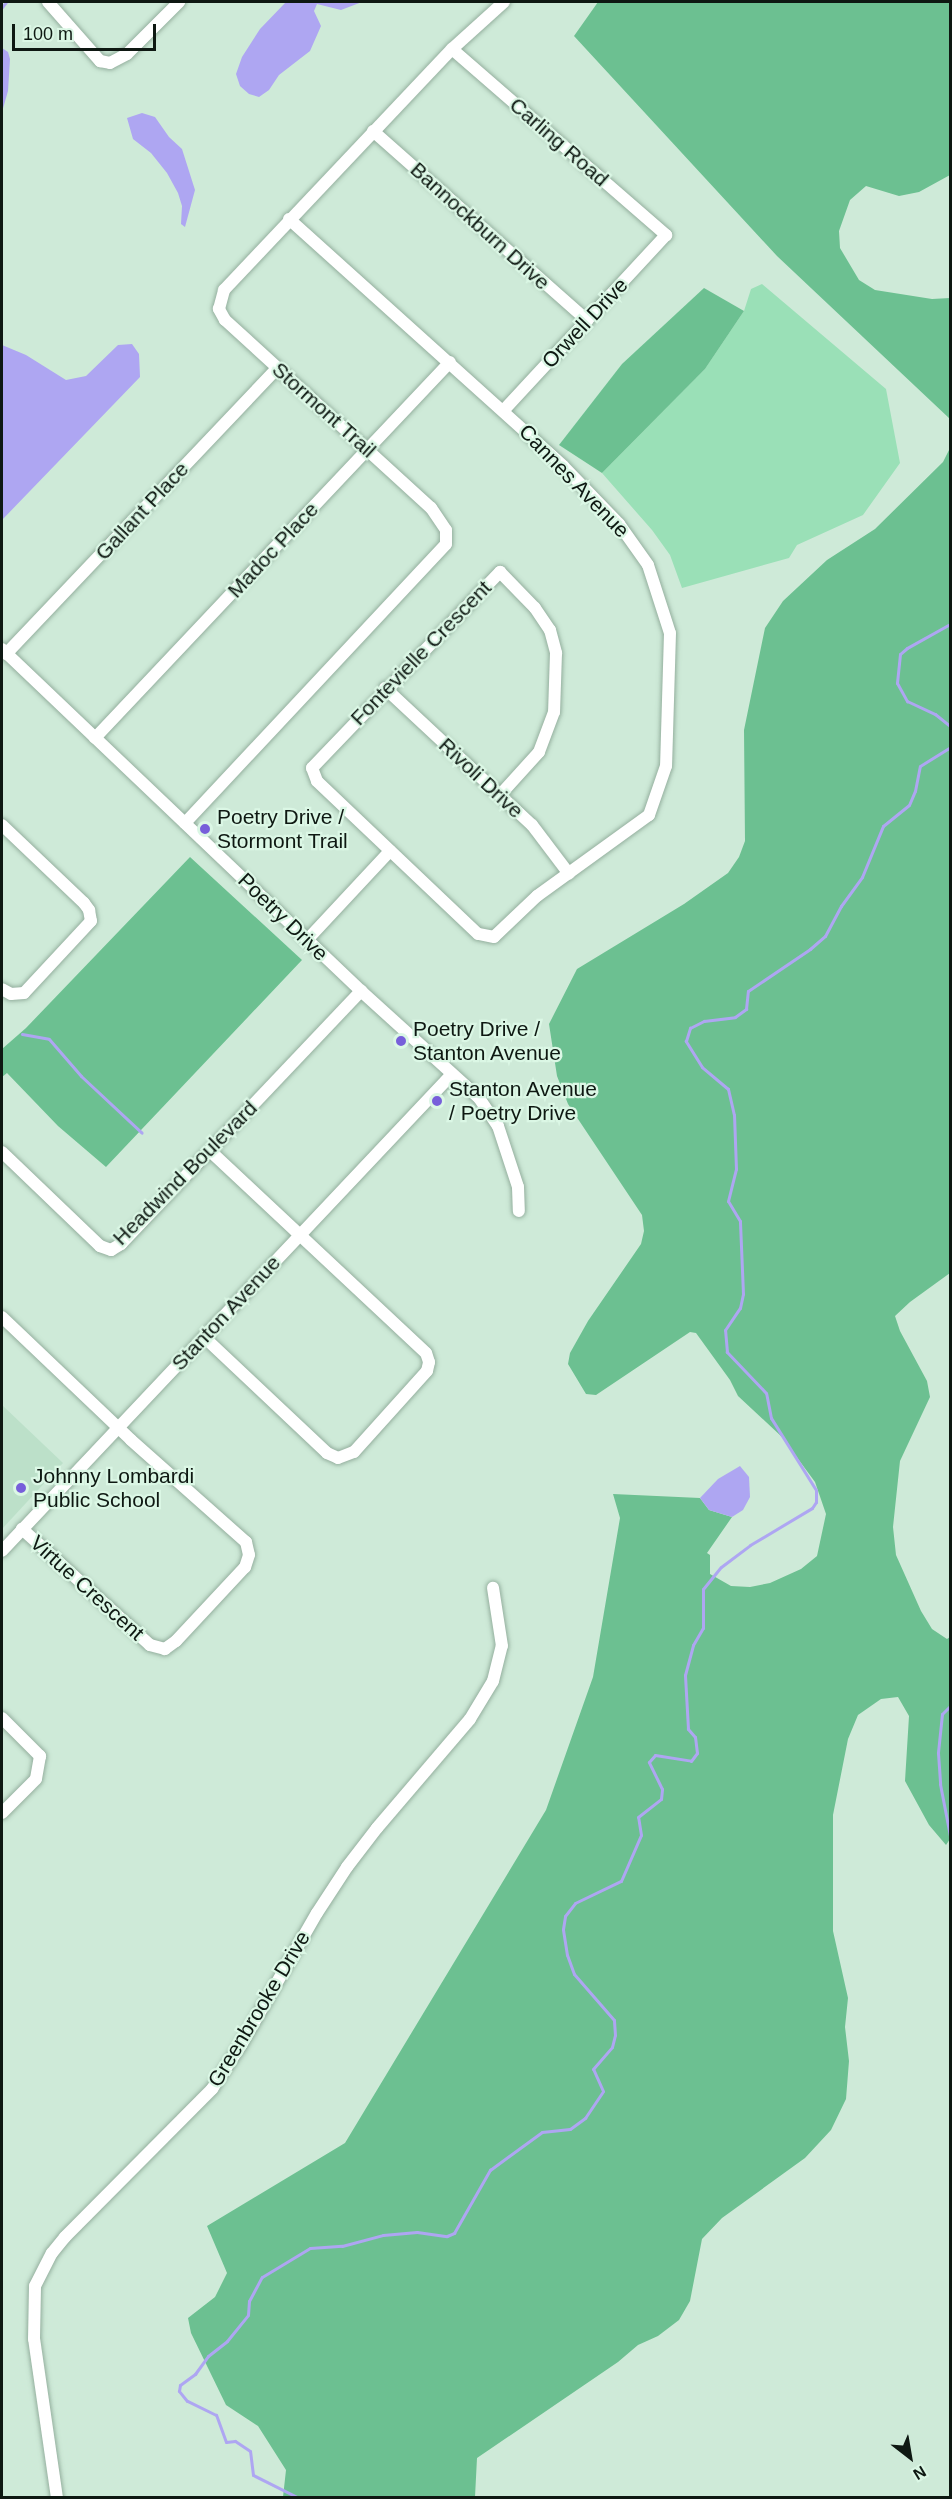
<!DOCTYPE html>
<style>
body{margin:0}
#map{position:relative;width:952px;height:2499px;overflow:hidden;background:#ceead8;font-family:Arial,sans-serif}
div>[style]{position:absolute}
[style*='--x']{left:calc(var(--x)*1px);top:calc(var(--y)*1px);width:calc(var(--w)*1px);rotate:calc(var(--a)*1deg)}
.built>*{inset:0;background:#bce0c9}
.green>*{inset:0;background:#9ae0b7}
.forest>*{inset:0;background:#6cc091}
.water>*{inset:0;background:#aea6f2}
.stream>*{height:3px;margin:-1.5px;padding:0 1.5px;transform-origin:1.5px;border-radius:1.5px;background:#aea6f2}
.roads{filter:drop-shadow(0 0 2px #94af9e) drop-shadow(0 0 2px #94af9e)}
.minor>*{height:12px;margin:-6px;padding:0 6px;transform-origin:6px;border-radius:6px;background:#fff}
.dots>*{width:16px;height:16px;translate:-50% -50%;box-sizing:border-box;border:3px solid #dbf7e5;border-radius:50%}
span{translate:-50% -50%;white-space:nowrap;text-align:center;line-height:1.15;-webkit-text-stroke:4.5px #dbf7e5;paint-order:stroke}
.street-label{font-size:21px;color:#0e1812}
.poi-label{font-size:21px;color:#0e1812}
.left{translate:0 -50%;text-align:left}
.frame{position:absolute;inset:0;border:3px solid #0e1812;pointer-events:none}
.north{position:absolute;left:880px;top:2427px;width:60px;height:60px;-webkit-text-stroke:4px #dbf7e5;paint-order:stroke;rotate:149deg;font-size:16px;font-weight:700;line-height:24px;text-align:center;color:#0e1812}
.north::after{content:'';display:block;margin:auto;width:21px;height:27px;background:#0e1812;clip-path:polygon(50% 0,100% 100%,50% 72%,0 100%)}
.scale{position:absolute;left:12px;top:24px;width:144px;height:27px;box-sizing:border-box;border:3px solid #0e1812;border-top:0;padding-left:8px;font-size:18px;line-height:21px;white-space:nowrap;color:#0e1812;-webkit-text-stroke:4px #dbf7e5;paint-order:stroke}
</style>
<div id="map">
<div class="built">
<div style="clip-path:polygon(2px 1405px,63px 1463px,2px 1529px)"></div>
</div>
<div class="green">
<div style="clip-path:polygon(762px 284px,886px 389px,900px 463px,863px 515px,797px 545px,789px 558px,682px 588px,670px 555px,652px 530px,602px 473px,705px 369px,744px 311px,751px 289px)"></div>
</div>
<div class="forest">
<div style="clip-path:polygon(598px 2px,950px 2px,950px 175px,919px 192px,899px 196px,866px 186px,850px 200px,839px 231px,840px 248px,859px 280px,875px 290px,932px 299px,950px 298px,950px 419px,777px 256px,574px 36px)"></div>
<div style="clip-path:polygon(704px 288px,744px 311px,705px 369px,602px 473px,559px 445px,622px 364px)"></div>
<div style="clip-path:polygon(950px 448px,950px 1273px,910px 1302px,895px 1316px,900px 1331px,927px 1381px,930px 1397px,900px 1461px,893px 1527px,896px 1555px,921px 1611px,932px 1629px,947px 1639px,950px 1637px,950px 1839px,946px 1845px,929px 1825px,905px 1781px,909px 1716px,898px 1697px,881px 1699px,858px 1715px,848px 1739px,833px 1815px,833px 1931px,848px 1998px,845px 2027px,849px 2061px,846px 2099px,831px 2130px,805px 2158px,722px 2218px,702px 2239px,690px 2301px,679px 2320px,658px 2336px,638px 2345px,618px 2362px,477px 2458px,475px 2497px,283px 2497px,286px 2470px,258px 2426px,226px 2405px,191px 2333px,188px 2318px,215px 2297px,227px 2273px,207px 2226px,345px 2143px,546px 1810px,593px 1677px,620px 1518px,613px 1494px,700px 1498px,709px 1510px,732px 1517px,707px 1553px,710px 1555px,710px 1574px,731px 1586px,750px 1587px,770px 1583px,801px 1569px,817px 1556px,826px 1514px,815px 1482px,782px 1437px,738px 1396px,730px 1380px,696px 1333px,690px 1332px,596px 1395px,586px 1394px,568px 1364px,570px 1353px,588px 1321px,641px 1244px,644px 1231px,642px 1215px,568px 1104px,557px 1076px,549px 1024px,577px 969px,684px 904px,728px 873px,739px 857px,745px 841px,744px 730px,765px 628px,783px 601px,827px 560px,875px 529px,943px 462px)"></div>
<div style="clip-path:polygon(190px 857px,302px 960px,106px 1167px,58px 1126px,7px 1073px,2px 1077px,2px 1049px,26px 1028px)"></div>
</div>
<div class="water">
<div style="clip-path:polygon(286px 2px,362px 2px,341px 10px,317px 4px,314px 11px,321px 26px,310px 51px,279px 75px,269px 90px,259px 97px,249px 94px,240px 86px,236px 74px,242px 57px,260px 29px)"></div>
<div style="clip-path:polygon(2px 48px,8px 52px,10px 59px,8px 91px,2px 112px)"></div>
<div style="clip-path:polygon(142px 113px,155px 117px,169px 137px,182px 149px,195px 190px,185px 227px,181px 224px,182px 206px,178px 193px,167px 173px,151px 153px,133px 139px,127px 118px)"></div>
<div style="clip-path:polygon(132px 344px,139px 354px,140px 377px,2px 520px,2px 345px,26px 355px,66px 380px,86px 376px,118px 345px)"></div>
<div style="clip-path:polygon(740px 1466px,749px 1477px,750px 1497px,743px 1510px,732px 1517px,709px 1510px,700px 1498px,718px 1479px)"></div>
</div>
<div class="stream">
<div style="--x:2;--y:7;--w:6;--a:-51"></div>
<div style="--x:950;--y:624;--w:49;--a:150.8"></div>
<div style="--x:907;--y:648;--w:9;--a:139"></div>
<div style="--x:900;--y:654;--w:29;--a:96"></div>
<div style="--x:897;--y:683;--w:21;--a:61"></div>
<div style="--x:907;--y:701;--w:31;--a:25"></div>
<div style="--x:935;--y:714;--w:19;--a:39"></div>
<div style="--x:22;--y:1034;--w:27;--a:10"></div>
<div style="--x:49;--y:1039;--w:49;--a:49.1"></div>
<div style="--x:81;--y:1076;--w:83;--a:43.1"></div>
<div style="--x:950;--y:1706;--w:11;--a:135"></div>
<div style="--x:942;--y:1714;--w:39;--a:96"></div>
<div style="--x:938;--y:1753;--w:31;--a:86"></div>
<div style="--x:940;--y:1784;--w:53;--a:79.1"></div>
<div style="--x:299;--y:2498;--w:51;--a:-153.4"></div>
<div style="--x:253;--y:2475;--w:24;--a:-97"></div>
<div style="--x:250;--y:2451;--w:18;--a:-146"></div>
<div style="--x:235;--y:2441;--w:9;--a:174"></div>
<div style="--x:226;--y:2442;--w:29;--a:-110"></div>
<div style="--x:216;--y:2415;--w:32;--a:-154"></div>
<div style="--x:187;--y:2401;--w:13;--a:-129"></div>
<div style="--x:179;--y:2391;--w:6;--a:-81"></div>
<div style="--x:180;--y:2385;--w:19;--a:-36"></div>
<div style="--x:195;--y:2374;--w:22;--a:-54"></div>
<div style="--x:208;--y:2356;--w:24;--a:-38"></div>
<div style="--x:227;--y:2341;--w:33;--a:-51"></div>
<div style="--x:248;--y:2315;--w:14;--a:-86"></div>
<div style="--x:249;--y:2301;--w:27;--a:-62"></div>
<div style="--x:262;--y:2277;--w:56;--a:-31.1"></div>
<div style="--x:310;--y:2248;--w:32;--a:-4"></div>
<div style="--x:342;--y:2246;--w:42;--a:-15"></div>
<div style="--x:383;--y:2235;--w:34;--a:-5"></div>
<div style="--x:417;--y:2232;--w:30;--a:8"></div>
<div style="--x:447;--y:2236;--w:8;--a:-23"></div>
<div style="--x:454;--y:2233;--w:73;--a:-60.3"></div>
<div style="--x:490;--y:2170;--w:64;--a:-36.2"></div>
<div style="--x:542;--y:2132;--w:28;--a:-6"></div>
<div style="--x:570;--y:2129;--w:19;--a:-36"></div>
<div style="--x:585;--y:2118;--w:32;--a:-56"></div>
<div style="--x:603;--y:2091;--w:24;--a:-114"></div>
<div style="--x:593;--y:2069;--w:29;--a:-49"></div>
<div style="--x:612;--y:2047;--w:12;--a:-76"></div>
<div style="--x:615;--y:2035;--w:15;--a:-94"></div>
<div style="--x:614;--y:2020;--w:61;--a:-131"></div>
<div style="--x:574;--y:1974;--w:20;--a:-110"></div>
<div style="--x:567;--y:1955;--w:26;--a:-99"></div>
<div style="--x:563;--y:1929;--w:13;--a:-81"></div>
<div style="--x:565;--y:1916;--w:16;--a:-52"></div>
<div style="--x:575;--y:1903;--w:51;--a:-25.6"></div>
<div style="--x:621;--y:1881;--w:50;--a:-66.5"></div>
<div style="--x:641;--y:1835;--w:18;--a:-99"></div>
<div style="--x:638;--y:1817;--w:29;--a:-38"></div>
<div style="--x:661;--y:1799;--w:10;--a:-84"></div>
<div style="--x:662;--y:1789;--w:30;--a:-116"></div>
<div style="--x:649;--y:1762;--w:9;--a:-49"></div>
<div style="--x:655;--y:1755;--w:36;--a:9"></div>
<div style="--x:691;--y:1761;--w:10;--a:-53"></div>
<div style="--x:697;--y:1753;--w:16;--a:-97"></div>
<div style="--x:695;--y:1737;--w:11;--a:-131"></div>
<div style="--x:688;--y:1729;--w:54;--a:-93.2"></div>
<div style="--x:685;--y:1675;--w:31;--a:-75"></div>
<div style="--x:693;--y:1645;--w:20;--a:-60"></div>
<div style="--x:703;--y:1628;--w:39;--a:-90"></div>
<div style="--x:703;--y:1589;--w:28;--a:-51"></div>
<div style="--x:721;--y:1567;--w:36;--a:-37"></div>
<div style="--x:750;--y:1545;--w:72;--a:-30.8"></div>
<div style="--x:812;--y:1508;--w:7;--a:-56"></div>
<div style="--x:816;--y:1502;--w:12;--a:-90"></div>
<div style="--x:816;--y:1490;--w:85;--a:-122"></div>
<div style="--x:771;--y:1418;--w:25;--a:-101"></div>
<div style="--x:766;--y:1393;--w:57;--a:-133.6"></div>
<div style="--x:727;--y:1352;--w:22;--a:-95"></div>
<div style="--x:725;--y:1330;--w:27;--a:-56"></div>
<div style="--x:740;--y:1308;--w:14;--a:-78"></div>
<div style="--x:743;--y:1294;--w:73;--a:-92.4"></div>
<div style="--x:740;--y:1221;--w:23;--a:-121"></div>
<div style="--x:728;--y:1201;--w:33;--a:-76"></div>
<div style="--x:736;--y:1169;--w:54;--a:-92.1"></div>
<div style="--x:734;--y:1115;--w:27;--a:-103"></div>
<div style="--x:728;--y:1089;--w:34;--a:-140"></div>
<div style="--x:702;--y:1067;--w:31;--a:-122"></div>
<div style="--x:686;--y:1041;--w:14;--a:-73"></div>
<div style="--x:690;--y:1028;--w:16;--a:-27"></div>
<div style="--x:704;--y:1021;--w:31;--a:-7"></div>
<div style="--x:735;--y:1017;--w:14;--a:-36"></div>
<div style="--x:746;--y:1009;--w:18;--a:-84"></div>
<div style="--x:748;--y:991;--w:75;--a:-34.1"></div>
<div style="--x:810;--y:949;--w:20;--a:-41"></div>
<div style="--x:825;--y:936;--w:34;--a:-62"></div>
<div style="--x:841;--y:906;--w:36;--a:-54"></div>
<div style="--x:862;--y:877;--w:55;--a:-67.6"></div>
<div style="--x:883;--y:826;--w:33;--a:-39"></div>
<div style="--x:909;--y:805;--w:15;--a:-67"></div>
<div style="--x:915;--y:791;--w:25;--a:-79"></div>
<div style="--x:920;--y:766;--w:36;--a:-32"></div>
</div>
<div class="roads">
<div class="minor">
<div style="--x:48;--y:2;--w:79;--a:48.6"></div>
<div style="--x:100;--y:61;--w:10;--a:11"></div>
<div style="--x:110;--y:63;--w:19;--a:-28"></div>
<div style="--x:127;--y:54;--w:74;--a:-45"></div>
<div style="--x:452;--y:49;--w:284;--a:41"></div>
<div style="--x:666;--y:235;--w:238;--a:132.8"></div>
<div style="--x:373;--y:131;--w:286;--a:41.5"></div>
<div style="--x:289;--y:219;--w:369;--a:42"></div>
<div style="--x:563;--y:466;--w:81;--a:46"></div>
<div style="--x:619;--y:524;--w:50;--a:54.7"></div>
<div style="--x:648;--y:565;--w:71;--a:72.1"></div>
<div style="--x:670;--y:633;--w:133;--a:91.7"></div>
<div style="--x:666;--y:766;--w:52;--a:109.1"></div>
<div style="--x:649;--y:815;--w:138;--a:144.1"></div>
<div style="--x:537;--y:896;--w:59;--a:136.4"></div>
<div style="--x:494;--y:937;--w:16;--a:-169"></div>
<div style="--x:478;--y:934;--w:222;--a:-136.5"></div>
<div style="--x:317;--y:781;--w:14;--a:-111"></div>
<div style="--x:312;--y:768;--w:272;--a:-46.2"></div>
<div style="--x:500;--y:572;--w:50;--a:45.8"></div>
<div style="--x:535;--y:608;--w:27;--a:56"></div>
<div style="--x:550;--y:630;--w:24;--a:75"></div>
<div style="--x:556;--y:653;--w:59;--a:91.9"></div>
<div style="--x:554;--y:712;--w:43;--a:110.6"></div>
<div style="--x:539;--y:752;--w:58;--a:132.2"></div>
<div style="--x:2;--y:649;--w:496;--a:43.6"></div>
<div style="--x:361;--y:991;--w:159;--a:42.2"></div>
<div style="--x:479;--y:1098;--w:34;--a:56"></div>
<div style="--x:498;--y:1126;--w:64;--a:71.8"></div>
<div style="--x:518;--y:1187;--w:24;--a:88"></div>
<div style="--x:6;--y:654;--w:394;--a:-46.5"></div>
<div style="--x:385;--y:688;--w:201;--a:43"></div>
<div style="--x:532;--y:825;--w:61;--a:52.9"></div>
<div style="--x:95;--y:738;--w:517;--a:-46.65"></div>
<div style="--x:185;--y:823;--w:382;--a:-46.9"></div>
<div style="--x:446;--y:544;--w:14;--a:-90"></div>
<div style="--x:446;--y:530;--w:27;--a:-124"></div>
<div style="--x:431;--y:508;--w:279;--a:-137.6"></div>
<div style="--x:225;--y:320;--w:13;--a:-119"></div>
<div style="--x:219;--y:309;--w:20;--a:-75"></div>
<div style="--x:224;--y:290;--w:332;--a:-46.6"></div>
<div style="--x:452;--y:49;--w:70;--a:-42.1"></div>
<div style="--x:2;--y:825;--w:113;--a:43.6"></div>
<div style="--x:84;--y:903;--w:9;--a:54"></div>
<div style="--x:89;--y:910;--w:11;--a:80"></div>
<div style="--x:91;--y:921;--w:98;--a:132.9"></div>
<div style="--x:24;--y:993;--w:13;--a:176"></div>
<div style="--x:11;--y:994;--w:10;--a:-151"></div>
<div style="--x:307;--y:940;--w:122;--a:-47"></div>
<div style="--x:2;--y:1152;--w:136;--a:43.8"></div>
<div style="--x:100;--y:1246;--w:12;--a:20"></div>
<div style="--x:111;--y:1250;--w:12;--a:-31"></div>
<div style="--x:121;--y:1244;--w:349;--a:-46.5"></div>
<div style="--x:2;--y:1317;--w:178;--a:43.6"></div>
<div style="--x:131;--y:1440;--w:154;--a:41.6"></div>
<div style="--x:246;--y:1542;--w:13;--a:77"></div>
<div style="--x:249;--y:1555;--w:13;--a:108"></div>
<div style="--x:245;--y:1567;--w:101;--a:133"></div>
<div style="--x:176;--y:1641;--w:14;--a:144"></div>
<div style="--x:165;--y:1649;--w:16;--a:-165"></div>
<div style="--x:150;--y:1645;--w:173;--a:-137.8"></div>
<div style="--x:204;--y:1337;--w:169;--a:43.3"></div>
<div style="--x:327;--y:1453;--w:12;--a:24"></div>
<div style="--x:338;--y:1458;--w:17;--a:-21"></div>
<div style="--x:354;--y:1452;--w:109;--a:-48"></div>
<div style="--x:427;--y:1371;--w:9;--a:-77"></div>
<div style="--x:429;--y:1362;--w:9;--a:-108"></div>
<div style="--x:426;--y:1353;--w:296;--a:-136.9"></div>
<div style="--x:2;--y:1551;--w:654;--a:-46.67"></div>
<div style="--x:2;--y:1718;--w:54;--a:45"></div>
<div style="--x:40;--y:1756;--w:23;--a:100"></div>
<div style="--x:36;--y:1779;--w:48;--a:135"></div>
<div style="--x:57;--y:2498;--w:161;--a:-98.2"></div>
<div style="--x:34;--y:2339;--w:53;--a:-88.9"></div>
<div style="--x:35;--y:2286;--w:37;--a:-63"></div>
<div style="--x:52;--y:2253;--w:21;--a:-51"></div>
<div style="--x:65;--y:2237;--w:209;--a:-45.2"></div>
<div style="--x:212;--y:2089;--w:53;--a:-56.6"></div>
<div style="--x:241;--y:2045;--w:152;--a:-60.1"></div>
<div style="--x:317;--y:1913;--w:55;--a:-56.9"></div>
<div style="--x:347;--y:1867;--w:49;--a:-52.4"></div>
<div style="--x:377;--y:1828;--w:143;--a:-49.5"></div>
<div style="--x:470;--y:1719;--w:44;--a:-58.8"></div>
<div style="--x:493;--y:1681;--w:36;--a:-76"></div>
<div style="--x:502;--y:1646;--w:59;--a:-98.8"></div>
</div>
</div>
<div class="dots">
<div style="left:205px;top:829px;background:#775fda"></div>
<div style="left:401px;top:1041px;background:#775fda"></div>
<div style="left:437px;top:1101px;background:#775fda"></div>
<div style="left:21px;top:1488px;background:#775fda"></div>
</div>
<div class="street-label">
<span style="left:559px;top:142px;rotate:41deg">Carling Road</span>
<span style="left:480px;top:226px;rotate:42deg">Bannockburn Drive</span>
<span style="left:585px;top:323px;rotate:-47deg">Orwell Drive</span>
<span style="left:324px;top:410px;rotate:42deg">Stormont Trail</span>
<span style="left:574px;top:481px;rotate:46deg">Cannes Avenue</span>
<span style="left:142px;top:511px;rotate:-47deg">Gallant Place</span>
<span style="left:273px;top:550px;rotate:-47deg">Madoc Place</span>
<span style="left:421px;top:653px;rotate:-46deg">Fontevielle Crescent</span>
<span style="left:481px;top:778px;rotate:43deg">Rivoli Drive</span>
<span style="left:283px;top:917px;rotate:44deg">Poetry Drive</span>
<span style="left:185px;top:1173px;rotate:-45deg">Headwind Boulevard</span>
<span style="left:226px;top:1313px;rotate:-47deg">Stanton Avenue</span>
<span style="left:87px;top:1588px;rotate:42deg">Virtue Crescent</span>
<span style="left:259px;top:2009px;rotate:-59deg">Greenbrooke Drive</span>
</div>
<div class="poi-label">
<span class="left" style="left:217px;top:829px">Poetry Drive /<br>Stormont Trail</span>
<span class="left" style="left:413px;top:1041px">Poetry Drive /<br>Stanton Avenue</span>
<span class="left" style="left:449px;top:1101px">Stanton Avenue<br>/ Poetry Drive</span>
<span class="left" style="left:33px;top:1488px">Johnny Lombardi<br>Public School</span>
</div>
<div class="frame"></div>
<div class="north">N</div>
<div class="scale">100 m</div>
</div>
